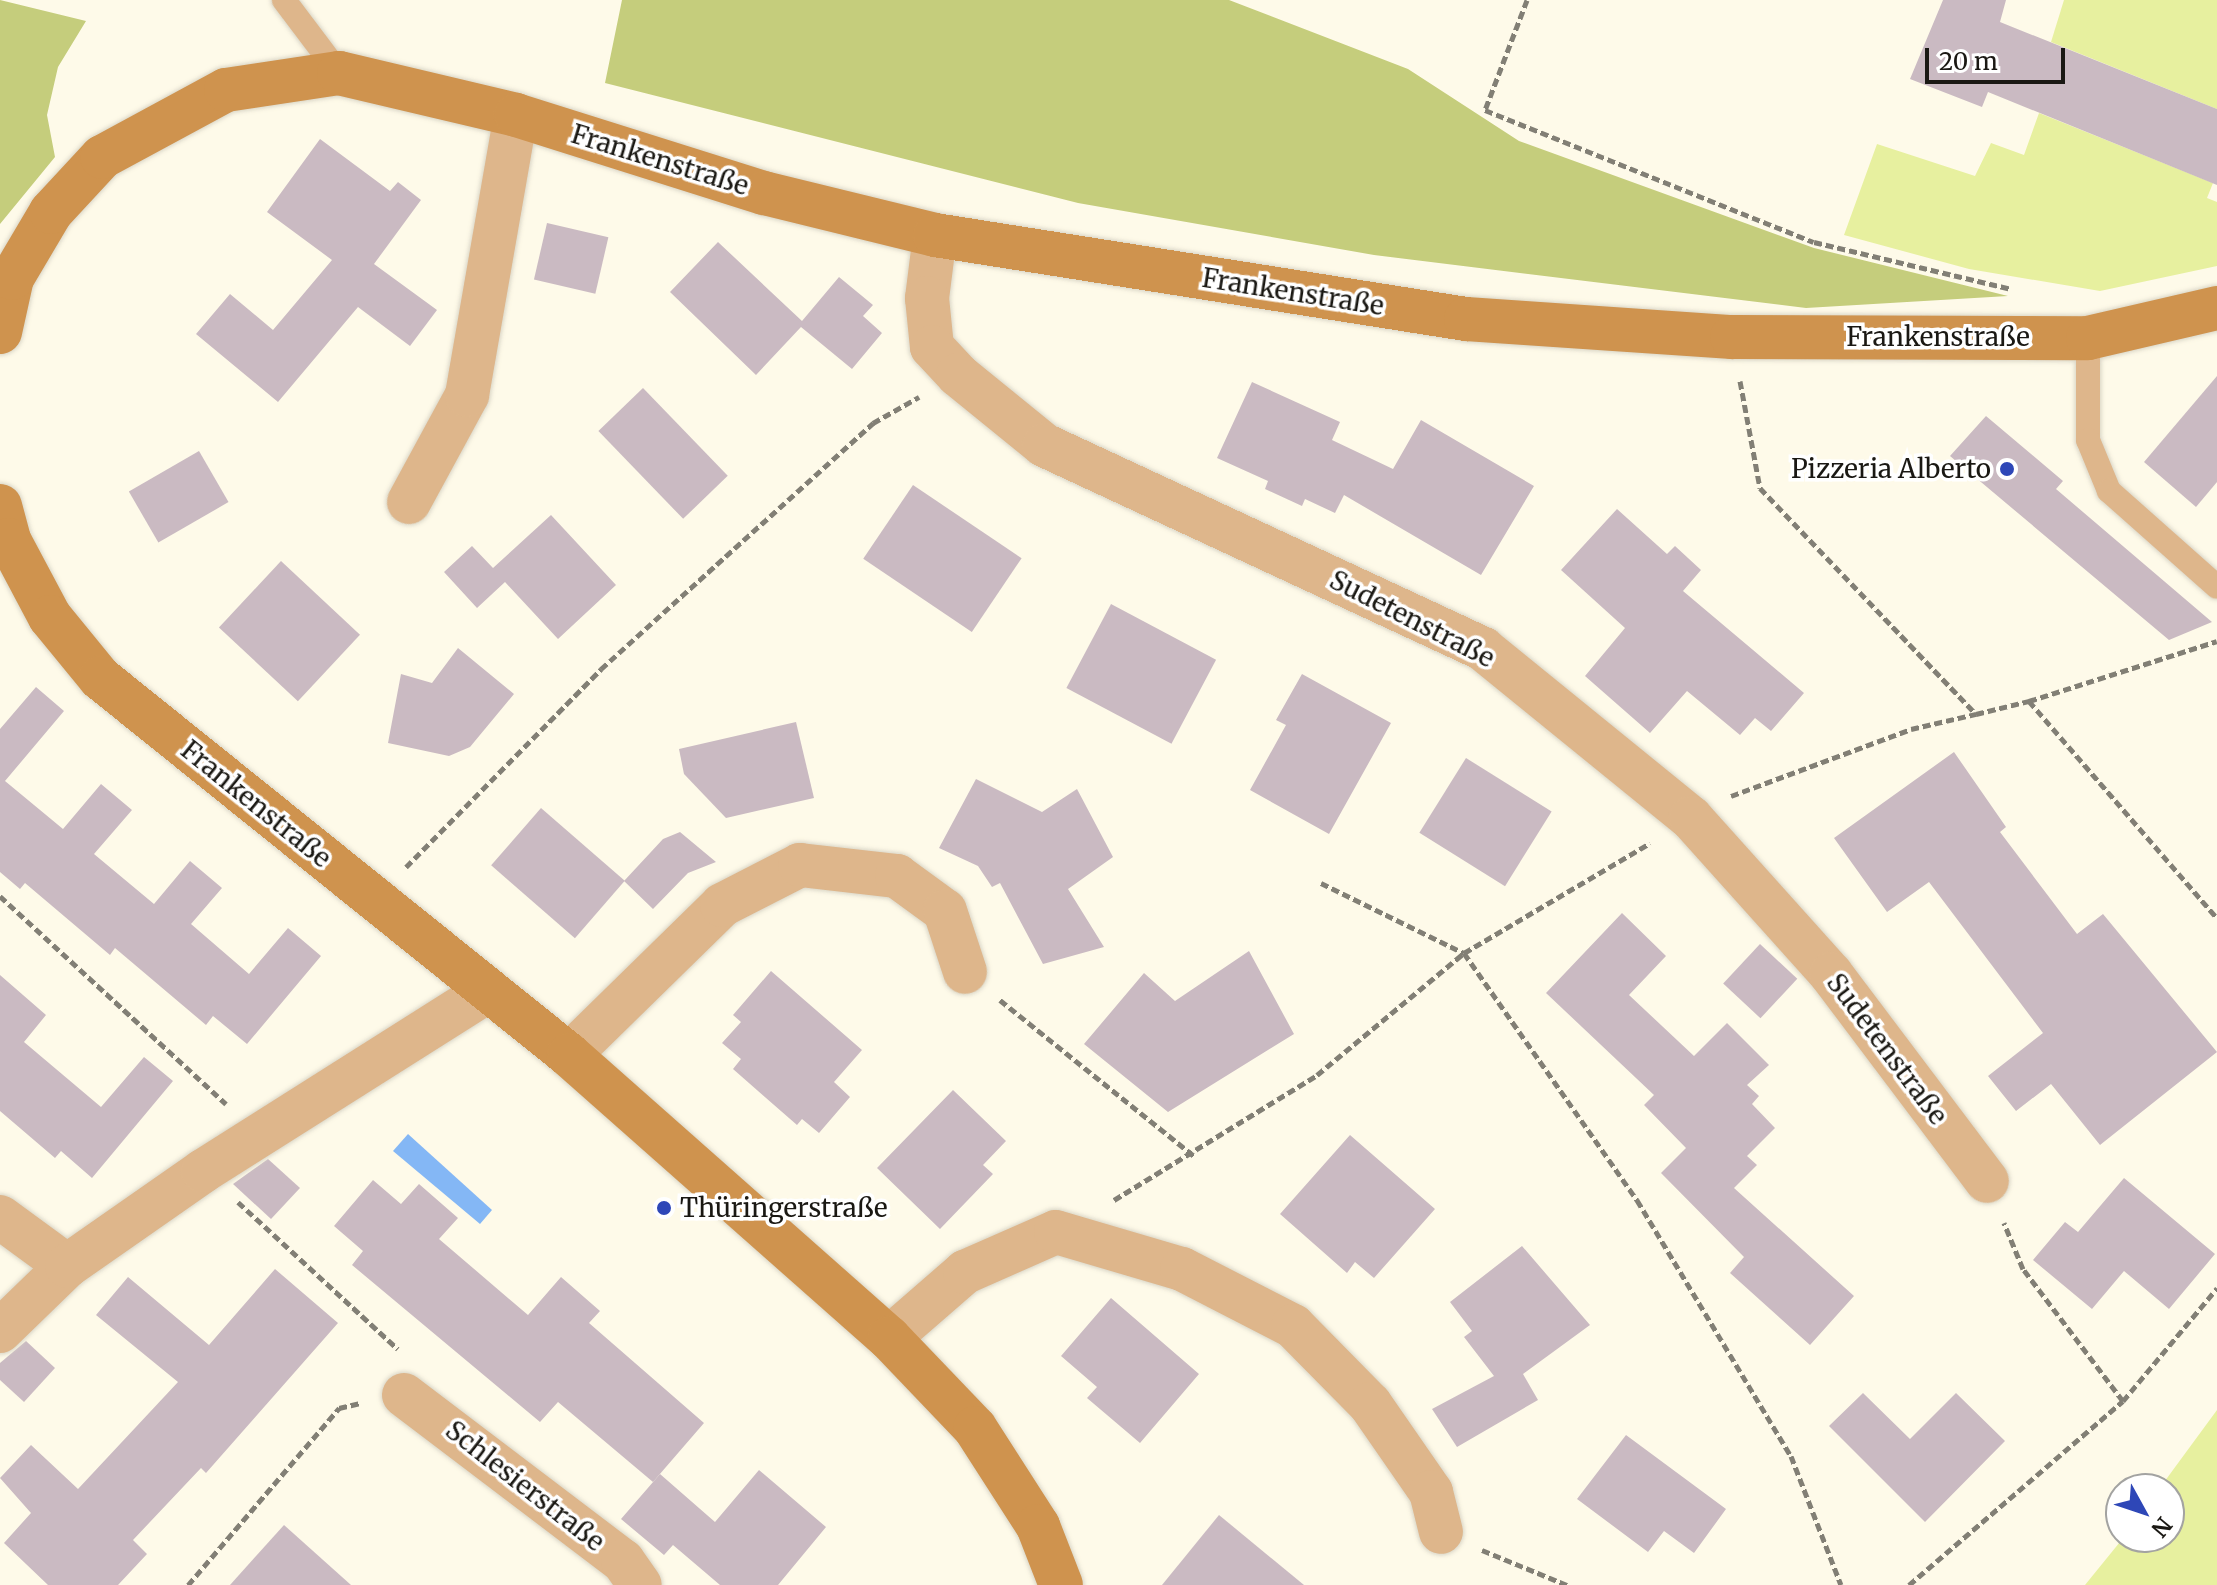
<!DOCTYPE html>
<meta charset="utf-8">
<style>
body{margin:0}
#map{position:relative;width:2217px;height:1585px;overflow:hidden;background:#fefae9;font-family:Merriweather,serif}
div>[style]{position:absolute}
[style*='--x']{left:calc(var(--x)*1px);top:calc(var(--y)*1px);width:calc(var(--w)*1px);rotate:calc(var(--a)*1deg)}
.green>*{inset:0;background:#e7f09f}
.forest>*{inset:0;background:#c5cd7c}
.water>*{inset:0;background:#84b7f5}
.building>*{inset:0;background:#cabac2;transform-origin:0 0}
.path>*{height:5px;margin-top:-2.5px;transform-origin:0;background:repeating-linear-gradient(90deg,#827f75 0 8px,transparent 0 12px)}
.roads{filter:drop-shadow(0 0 2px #dad6c7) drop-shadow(0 0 2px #dad6c7)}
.lane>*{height:24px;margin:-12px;padding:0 12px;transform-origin:12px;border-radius:12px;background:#deb68b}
.street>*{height:44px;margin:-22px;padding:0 22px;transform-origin:22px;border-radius:22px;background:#deb68b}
.secondary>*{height:44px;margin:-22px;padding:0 22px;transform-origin:22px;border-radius:22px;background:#cf934e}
.dots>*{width:22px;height:22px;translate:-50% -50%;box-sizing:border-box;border:4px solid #fff;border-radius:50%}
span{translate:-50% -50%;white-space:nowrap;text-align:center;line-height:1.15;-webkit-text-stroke:7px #fff;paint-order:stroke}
.street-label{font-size:26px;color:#1a1813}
.poi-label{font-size:26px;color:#1a1813}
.right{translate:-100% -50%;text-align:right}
.left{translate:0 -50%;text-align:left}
.north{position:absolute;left:2105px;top:1473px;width:80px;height:80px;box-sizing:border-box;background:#fff;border:2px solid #a3a3a1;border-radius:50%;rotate:130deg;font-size:22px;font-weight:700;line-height:32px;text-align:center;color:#1a1813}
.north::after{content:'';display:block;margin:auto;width:28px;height:36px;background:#2e47b7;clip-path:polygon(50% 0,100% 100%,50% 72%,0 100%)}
.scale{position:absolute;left:1925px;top:48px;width:140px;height:36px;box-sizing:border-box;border:4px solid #1a1813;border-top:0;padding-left:10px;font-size:24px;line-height:28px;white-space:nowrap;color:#1a1813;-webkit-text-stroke:6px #fff;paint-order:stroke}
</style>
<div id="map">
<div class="green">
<div style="clip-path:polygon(2064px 0,2217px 0,2217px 109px,2051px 42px)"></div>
<div style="clip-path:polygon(2039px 113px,2213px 183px,2207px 198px,2217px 202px,2217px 266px,2100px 291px,1969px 269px,1844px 235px,1877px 144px,1975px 176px,1991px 143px,2024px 155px)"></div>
<div style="clip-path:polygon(2217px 1410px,2217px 1585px,2085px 1585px,2124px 1537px,2169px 1537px,2169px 1489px,2159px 1489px)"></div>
</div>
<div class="forest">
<div style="clip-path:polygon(0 0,86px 21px,58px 67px,47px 115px,55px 157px,0 224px)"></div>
<div style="clip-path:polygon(622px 0,1229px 0,1408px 69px,1519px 141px,1814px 248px,2008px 296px,1806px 308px,1374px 255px,1078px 203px,605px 83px)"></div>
</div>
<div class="water">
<div style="clip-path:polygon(408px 1134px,492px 1210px,480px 1224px,393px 1151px)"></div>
</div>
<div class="building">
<div style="clip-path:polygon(1943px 0,2006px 0,2000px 22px,2217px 109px,2217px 185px,1988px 92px,1982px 107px,1910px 79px)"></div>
<div style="clip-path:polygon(320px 139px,390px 191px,398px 182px,421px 200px,374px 264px,437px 310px,410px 346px,358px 307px,278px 402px,196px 334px,230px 294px,273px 330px,332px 260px,267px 212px)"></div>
<div style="left:547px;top:223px;width:63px;height:58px;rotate:13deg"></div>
<div style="clip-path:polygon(718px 242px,802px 321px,839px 277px,873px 305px,863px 316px,882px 333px,852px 369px,801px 327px,756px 375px,670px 292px)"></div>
<div style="clip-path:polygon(2217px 376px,2217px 482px,2196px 507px,2144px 462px)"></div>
<div style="clip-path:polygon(1252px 382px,1340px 422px,1332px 440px,1393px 469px,1421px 420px,1534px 486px,1481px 575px,1344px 495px,1335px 513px,1305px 499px,1302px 506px,1265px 489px,1268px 481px,1217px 458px)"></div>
<div style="left:643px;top:388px;width:122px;height:62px;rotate:46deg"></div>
<div style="clip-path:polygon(1986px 416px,2063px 481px,2056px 489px,2212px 622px,2169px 640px,1950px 456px)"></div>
<div style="left:199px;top:451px;width:59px;height:81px;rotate:60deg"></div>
<div style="left:913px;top:485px;width:131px;height:89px;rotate:34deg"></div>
<div style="clip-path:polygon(1617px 509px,1667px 554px,1675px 546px,1701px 570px,1683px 591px,1804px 693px,1771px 731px,1755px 718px,1740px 735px,1687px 691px,1650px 733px,1585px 676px,1625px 628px,1561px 570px)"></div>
<div style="clip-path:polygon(551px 515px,616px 585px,558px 639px,505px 582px,477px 608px,444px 572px,472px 546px,493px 568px)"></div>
<div style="left:281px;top:561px;width:108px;height:91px;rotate:43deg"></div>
<div style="left:1111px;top:604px;width:119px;height:95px;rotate:28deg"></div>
<div style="clip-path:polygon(458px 648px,514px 694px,470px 747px,449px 756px,388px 743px,401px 674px,432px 683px)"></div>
<div style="clip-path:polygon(1302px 674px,1391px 723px,1329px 834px,1250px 790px,1286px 725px,1276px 720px)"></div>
<div style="clip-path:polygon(36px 687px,64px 711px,5px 781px,63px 829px,101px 784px,132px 810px,94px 854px,154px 904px,190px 861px,222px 888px,191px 924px,249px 974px,288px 928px,321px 956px,247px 1044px,213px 1016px,206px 1025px,115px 948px,110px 955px,25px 883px,20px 889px,0 872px,0 729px)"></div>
<div style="clip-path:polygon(796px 722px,814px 798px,726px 818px,684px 774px,679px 749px)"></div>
<div style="clip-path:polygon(1954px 752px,2006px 827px,2000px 832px,2077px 934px,2103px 914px,2217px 1052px,2100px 1145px,2051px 1084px,2016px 1111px,1988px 1076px,2043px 1033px,1929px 882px,1887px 912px,1834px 838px)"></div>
<div style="left:1466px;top:758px;width:101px;height:88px;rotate:32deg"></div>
<div style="clip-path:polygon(976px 779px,1042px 812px,1077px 789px,1113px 857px,1068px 889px,1104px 947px,1043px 964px,1000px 883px,992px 887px,978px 866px,939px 848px)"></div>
<div style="left:541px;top:808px;width:111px;height:76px;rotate:41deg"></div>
<div style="clip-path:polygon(680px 832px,716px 862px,688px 873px,653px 909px,624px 881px,663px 839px)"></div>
<div style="clip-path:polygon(1622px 913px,1666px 956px,1629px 995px,1694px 1056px,1727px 1023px,1769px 1065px,1747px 1085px,1759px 1096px,1752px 1104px,1775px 1128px,1747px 1156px,1757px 1165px,1734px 1188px,1854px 1296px,1810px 1345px,1730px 1273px,1744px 1257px,1661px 1173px,1686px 1148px,1644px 1105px,1654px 1095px,1546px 993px)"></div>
<div style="left:1760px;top:944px;width:51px;height:54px;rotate:43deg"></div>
<div style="clip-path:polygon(1249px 951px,1294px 1034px,1168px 1112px,1084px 1044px,1144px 973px,1175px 1001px)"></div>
<div style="clip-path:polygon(771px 971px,862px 1050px,834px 1082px,850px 1097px,819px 1133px,802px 1119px,797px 1125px,733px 1069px,741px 1059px,722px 1043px,741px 1022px,733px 1015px)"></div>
<div style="clip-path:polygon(0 975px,46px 1015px,24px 1042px,101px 1107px,144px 1057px,173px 1081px,92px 1178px,61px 1151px,55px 1158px,0 1111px)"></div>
<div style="clip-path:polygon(953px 1090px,1006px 1141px,983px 1165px,993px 1174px,940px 1229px,877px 1168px)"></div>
<div style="clip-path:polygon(1350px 1135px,1435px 1209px,1374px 1278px,1355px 1262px,1347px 1273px,1280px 1214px)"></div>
<div style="clip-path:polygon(268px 1159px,300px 1188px,271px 1219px,233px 1184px)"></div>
<div style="clip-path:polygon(2124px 1178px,2215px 1254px,2169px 1309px,2124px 1271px,2092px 1309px,2033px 1260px,2065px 1222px,2078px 1232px)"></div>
<div style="clip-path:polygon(373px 1180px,401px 1204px,419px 1184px,458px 1218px,439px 1239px,528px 1315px,561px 1277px,600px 1311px,589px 1323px,704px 1423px,653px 1482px,558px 1402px,540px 1422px,352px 1265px,363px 1251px,334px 1226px)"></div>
<div style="clip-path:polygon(1522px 1246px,1590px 1325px,1523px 1374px,1538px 1400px,1457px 1447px,1432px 1409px,1494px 1376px,1464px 1337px,1472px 1331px,1450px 1302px)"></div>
<div style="clip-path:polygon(275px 1269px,338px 1323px,206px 1473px,201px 1468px,133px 1540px,147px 1554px,118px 1585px,48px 1585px,4px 1543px,31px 1513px,0 1478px,31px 1445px,78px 1489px,178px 1382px,96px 1315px,128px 1277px,209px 1345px)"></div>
<div style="clip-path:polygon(1111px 1298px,1199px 1374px,1140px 1443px,1087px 1398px,1097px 1387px,1061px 1356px)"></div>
<div style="clip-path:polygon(26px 1341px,55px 1368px,24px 1402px,0 1380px,0 1363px)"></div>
<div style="clip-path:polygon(1863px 1393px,1910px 1439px,1956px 1393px,2005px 1441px,1925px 1522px,1829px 1426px)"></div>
<div style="clip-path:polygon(1626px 1435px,1726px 1509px,1694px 1553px,1664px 1531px,1648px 1552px,1577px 1499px)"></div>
<div style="clip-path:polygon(759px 1470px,826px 1527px,778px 1585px,720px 1585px,673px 1545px,664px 1555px,621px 1519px,660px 1474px,715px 1522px)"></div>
<div style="clip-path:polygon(1219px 1515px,1304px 1585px,1162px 1585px)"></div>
<div style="clip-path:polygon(284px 1525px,351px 1585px,230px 1585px)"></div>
</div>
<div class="path">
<div style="--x:1527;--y:0;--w:118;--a:110.9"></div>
<div style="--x:1485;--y:110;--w:354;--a:21.9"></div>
<div style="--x:1814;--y:242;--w:203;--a:13.4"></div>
<div style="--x:1740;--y:381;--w:109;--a:79.4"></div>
<div style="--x:1760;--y:488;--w:313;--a:46.3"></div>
<div style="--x:1976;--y:714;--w:55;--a:-13.8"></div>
<div style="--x:2029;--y:701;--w:287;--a:49.1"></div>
<div style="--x:2029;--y:701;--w:197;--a:-17.7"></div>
<div style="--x:1731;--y:796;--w:192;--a:-20.4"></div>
<div style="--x:1911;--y:729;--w:67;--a:-13"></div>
<div style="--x:406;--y:867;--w:278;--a:-45.4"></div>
<div style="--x:601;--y:669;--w:367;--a:-42.1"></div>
<div style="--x:873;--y:423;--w:53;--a:-29.5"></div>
<div style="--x:1321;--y:883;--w:159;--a:26.1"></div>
<div style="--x:1464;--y:953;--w:302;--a:55"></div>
<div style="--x:1637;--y:1200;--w:299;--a:59"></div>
<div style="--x:1791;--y:1456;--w:138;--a:68.8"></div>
<div style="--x:0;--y:896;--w:307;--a:42.6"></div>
<div style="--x:1000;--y:1000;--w:249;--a:38.8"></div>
<div style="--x:1114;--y:1200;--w:238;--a:-31.6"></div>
<div style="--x:1317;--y:1075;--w:191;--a:-39.7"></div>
<div style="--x:1464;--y:953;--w:216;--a:-30.6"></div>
<div style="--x:238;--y:1202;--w:217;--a:42.6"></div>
<div style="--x:2123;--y:1401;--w:147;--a:-50.2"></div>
<div style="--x:1482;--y:1550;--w:92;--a:22.4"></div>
<div style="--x:188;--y:1585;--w:233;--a:-49.5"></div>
<div style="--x:339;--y:1408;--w:22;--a:-13"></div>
<div style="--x:1909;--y:1585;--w:282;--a:-40.7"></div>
<div style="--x:2123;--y:1401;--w:166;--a:-127.1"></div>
<div style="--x:2023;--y:1269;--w:50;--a:-112.4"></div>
</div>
<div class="roads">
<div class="lane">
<div style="--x:284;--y:0;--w:91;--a:53"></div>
<div style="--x:2088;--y:338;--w:102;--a:90"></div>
<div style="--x:2088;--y:440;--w:55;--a:67.6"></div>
<div style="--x:2109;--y:491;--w:144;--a:41.6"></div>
</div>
<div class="street">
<div style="--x:935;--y:235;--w:64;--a:97.2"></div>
<div style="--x:927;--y:298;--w:49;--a:84.2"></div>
<div style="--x:932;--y:347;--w:38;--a:47"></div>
<div style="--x:958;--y:375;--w:111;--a:39.1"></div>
<div style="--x:1044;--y:445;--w:484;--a:24.9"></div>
<div style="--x:1483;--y:649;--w:268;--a:39.1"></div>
<div style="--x:1691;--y:818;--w:210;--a:48.1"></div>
<div style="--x:1831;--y:974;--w:259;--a:53"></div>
<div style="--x:409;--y:502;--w:122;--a:-61.5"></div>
<div style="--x:467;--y:395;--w:284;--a:-80.1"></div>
<div style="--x:569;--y:1055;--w:214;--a:-44.4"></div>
<div style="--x:722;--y:905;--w:88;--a:-27.1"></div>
<div style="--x:800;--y:865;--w:98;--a:6.5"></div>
<div style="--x:897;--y:876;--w:59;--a:36.1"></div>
<div style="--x:945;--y:911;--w:64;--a:71.8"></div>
<div style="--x:0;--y:1217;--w:83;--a:36.2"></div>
<div style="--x:0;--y:1331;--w:93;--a:-44.1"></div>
<div style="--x:67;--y:1266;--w:166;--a:-34.9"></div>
<div style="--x:203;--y:1171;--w:337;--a:-32.3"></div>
<div style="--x:889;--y:1338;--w:101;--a:-41"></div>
<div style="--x:965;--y:1272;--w:99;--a:-23.7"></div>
<div style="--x:1056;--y:1232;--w:131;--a:16.4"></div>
<div style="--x:1182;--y:1269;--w:125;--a:27.2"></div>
<div style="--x:1293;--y:1326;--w:110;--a:45.4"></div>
<div style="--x:1370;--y:1404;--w:107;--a:55.3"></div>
<div style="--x:1431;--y:1492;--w:41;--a:76"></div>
<div style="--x:404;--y:1395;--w:275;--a:37.2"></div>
<div style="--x:623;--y:1561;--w:29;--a:55"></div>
</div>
<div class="secondary">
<div style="--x:0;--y:332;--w:55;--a:-77.5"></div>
<div style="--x:12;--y:278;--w:77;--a:-59.4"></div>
<div style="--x:51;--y:212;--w:75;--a:-47.2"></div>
<div style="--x:102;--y:157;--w:141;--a:-28.4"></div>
<div style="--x:226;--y:90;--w:114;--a:-8.6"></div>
<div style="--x:339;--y:73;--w:182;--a:13.3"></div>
<div style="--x:516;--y:115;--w:260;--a:17.5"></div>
<div style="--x:764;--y:193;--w:176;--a:13.8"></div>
<div style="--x:935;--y:235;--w:538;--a:8.99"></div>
<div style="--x:1466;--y:319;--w:267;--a:3.9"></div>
<div style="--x:1732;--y:337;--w:356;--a:0.2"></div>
<div style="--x:2088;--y:338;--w:132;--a:-13.1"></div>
<div style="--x:0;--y:506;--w:35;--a:75"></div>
<div style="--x:9;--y:540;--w:87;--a:62"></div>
<div style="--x:50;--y:617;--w:79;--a:50.7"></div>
<div style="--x:100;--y:678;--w:602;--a:38.79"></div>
<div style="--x:569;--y:1055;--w:427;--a:41.5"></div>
<div style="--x:889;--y:1338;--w:124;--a:46.3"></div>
<div style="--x:975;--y:1428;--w:117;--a:57.3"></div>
<div style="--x:1038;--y:1526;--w:63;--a:68.7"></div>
</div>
</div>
<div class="dots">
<div style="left:2007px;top:469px;background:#2e47b7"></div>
<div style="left:664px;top:1208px;background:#2e47b7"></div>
</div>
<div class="street-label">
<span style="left:660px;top:160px;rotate:17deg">Frankenstraße</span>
<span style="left:1293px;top:292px;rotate:9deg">Frankenstraße</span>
<span style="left:1938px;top:337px">Frankenstraße</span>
<span style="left:1412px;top:619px;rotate:27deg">Sudetenstraße</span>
<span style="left:256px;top:804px;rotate:39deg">Frankenstraße</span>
<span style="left:1887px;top:1049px;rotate:53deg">Sudetenstraße</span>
<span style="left:525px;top:1486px;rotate:38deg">Schlesierstraße</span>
</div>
<div class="poi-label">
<span class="right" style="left:1991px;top:469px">Pizzeria Alberto</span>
<span class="left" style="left:680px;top:1208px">Thüringerstraße</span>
</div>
<div class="north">N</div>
<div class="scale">20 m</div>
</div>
